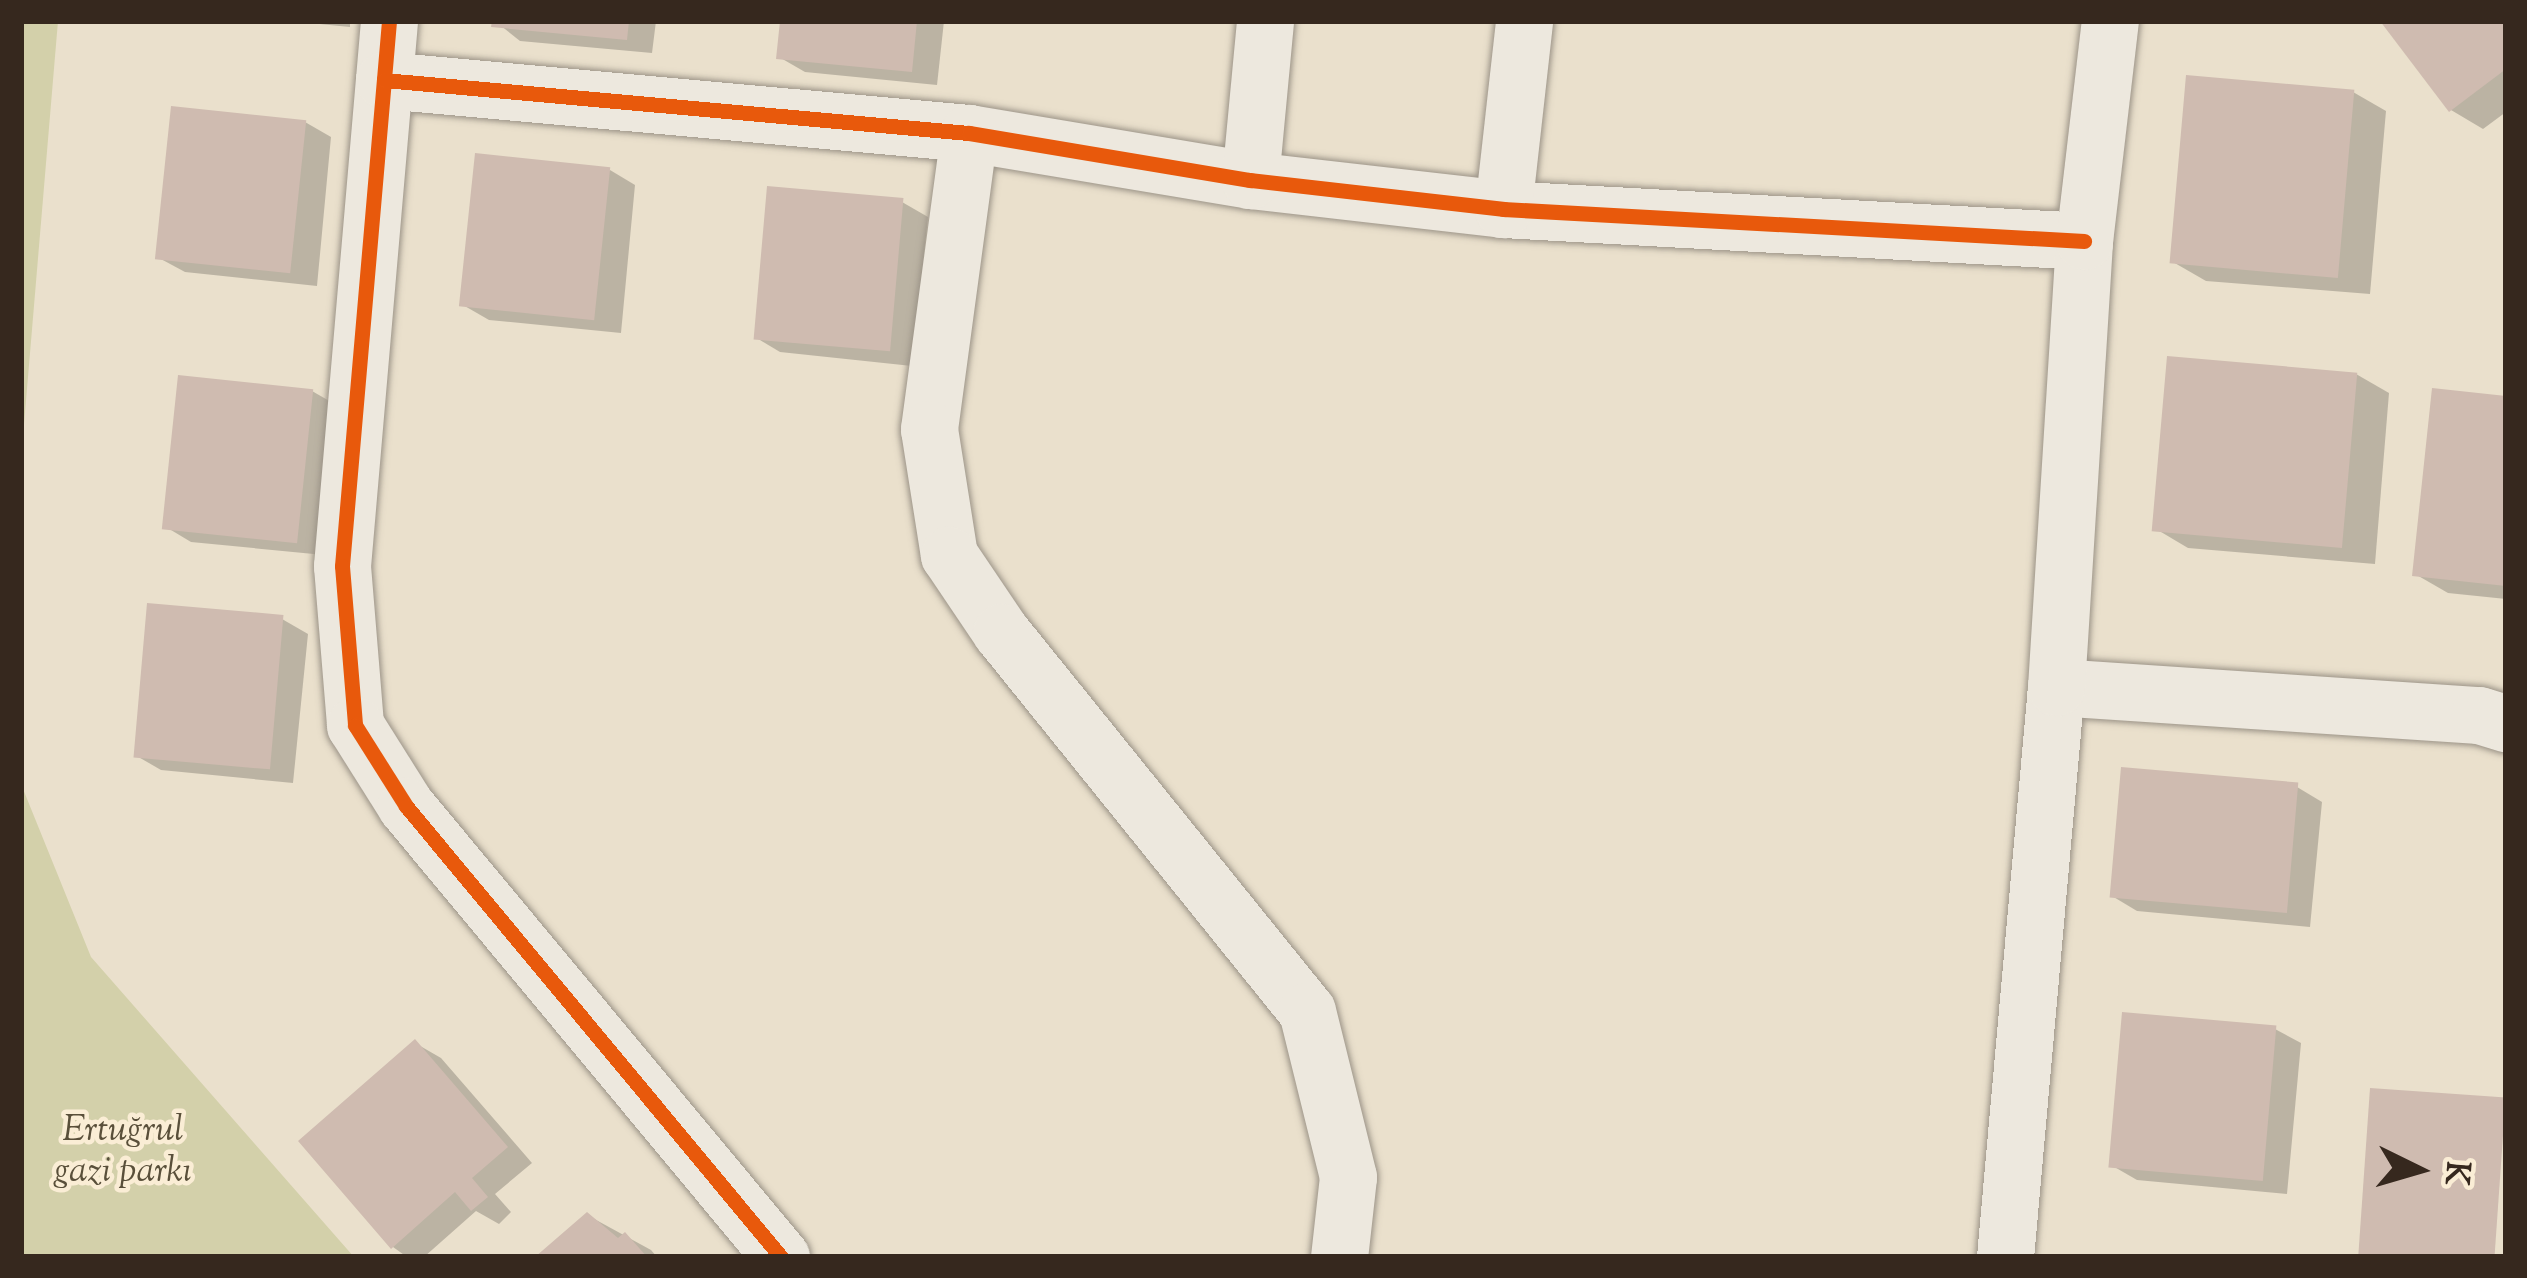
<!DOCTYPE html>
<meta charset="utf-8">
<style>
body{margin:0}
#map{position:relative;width:2527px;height:1278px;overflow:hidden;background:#eae0cc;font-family:"Sorts Mill Goudy",serif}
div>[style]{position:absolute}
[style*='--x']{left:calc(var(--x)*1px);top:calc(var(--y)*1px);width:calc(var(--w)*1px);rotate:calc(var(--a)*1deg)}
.green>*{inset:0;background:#d3d0aa}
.shadow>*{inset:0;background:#0003}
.building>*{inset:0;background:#cfbbb0;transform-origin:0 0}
.roads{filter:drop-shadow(0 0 3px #9c9488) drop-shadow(0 0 3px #9c9488)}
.minor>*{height:57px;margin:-28.5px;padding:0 28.5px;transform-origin:28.5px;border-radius:28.5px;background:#ede8de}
.cycleway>*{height:15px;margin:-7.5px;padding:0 7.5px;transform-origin:7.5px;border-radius:7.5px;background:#e8590c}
span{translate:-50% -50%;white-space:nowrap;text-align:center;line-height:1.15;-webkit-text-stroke:9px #faedd5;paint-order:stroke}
.park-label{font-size:36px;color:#594f3a;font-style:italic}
.frame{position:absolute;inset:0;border:24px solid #36281e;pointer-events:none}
.north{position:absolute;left:2359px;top:1110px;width:120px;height:120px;-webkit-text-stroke:9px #faedd5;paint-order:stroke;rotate:95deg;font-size:33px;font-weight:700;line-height:48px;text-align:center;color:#36281e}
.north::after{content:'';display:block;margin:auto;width:42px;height:54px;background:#36281e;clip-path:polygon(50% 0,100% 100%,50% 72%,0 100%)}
</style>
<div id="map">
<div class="green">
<div style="clip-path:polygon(21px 21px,58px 21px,21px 460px)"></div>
<div style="clip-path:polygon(21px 784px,91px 957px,354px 1257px,21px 1257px)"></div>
</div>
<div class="shadow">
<div style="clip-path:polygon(289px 21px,350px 21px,350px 27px)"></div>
<div style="clip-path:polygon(495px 21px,656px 21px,652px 53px,520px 41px)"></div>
<div style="clip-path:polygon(783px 21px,944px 21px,937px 85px,805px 72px,779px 57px)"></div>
<div style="clip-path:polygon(2384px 21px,2506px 21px,2506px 112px,2483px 129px,2451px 110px)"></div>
<div style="clip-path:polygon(2353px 92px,2386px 111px,2370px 294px,2206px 281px,2173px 262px)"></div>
<div style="clip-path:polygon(305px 122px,331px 137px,317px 286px,185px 272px,159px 258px)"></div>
<div style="clip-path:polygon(610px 170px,635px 185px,621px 333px,489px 320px,463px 305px)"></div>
<div style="clip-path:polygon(902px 202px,928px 217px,912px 366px,780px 352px,755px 337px)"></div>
<div style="clip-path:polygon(2356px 374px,2389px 393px,2375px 564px,2188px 548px,2156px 529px)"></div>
<div style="clip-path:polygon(312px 391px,338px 406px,324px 555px,191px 542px,166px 527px)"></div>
<div style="clip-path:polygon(2506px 399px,2506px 599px,2448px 593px,2415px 574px)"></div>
<div style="clip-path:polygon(282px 619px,308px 634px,293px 783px,161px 770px,135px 755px)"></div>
<div style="clip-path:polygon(2297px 787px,2322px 802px,2310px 927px,2137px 911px,2112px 896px)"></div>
<div style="clip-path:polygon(2275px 1029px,2301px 1043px,2287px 1194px,2137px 1180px,2111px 1165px)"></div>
<div style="clip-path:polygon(415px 1043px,441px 1058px,532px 1163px,495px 1194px,511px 1212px,499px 1224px,476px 1211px,424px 1257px,407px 1257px,393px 1247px)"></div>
<div style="clip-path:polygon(587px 1215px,651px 1250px,657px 1257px,540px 1257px)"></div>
</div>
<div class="building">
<div style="clip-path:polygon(492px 21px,629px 21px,627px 40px,491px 27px)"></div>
<div style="clip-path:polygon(780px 21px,917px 21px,912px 72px,776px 59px)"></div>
<div style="clip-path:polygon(2380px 21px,2506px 21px,2506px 69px,2449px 112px)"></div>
<div style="left:2186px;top:75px;width:169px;height:189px;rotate:5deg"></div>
<div style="left:171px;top:106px;width:136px;height:154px;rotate:6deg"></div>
<div style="left:475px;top:153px;width:136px;height:154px;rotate:6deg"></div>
<div style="left:767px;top:186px;width:137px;height:154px;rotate:5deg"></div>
<div style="left:2167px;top:356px;width:191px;height:176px;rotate:5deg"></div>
<div style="left:178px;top:375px;width:136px;height:155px;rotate:6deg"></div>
<div style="clip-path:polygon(2432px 388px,2506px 396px,2506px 586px,2412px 576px)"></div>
<div style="left:147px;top:603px;width:137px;height:155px;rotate:5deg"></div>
<div style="left:2121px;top:767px;width:178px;height:131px;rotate:5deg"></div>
<div style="left:2122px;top:1012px;width:155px;height:156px;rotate:5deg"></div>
<div style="clip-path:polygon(415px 1039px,508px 1147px,472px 1178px,488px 1197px,471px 1211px,455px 1192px,391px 1249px,298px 1141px)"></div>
<div style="left:2370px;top:1088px;width:136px;height:169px;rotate:4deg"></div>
<div style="clip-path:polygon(587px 1212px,618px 1238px,625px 1232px,647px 1257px,535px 1257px)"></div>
</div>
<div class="roads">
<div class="minor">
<div style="--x:389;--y:21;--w:547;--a:94.93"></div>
<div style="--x:342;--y:566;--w:160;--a:85.3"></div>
<div style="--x:355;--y:725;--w:96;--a:57.8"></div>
<div style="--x:406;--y:806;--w:587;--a:50.26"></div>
<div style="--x:384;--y:80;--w:587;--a:5.18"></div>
<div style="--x:969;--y:133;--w:285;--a:9.5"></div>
<div style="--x:1250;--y:180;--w:255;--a:6.5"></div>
<div style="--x:1503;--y:209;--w:582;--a:3.15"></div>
<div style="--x:969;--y:133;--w:299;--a:97.7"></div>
<div style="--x:929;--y:429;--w:128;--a:81"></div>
<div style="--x:949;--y:555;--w:93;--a:56"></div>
<div style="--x:1001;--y:632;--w:487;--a:51.1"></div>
<div style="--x:1307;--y:1011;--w:171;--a:76.1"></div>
<div style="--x:1348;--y:1177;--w:81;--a:96.4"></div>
<div style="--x:1250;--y:180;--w:160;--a:-84.6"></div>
<div style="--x:1503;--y:209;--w:189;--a:-83.6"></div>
<div style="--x:2056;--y:687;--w:424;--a:3.8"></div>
<div style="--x:2479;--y:715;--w:28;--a:17"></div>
<div style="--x:2005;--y:1257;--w:572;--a:-84.89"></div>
<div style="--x:2056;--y:687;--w:447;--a:-86.4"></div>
<div style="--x:2084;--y:241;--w:222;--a:-83.3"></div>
</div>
</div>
<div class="cycleway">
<div style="--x:389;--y:21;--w:547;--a:94.93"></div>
<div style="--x:342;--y:566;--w:160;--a:85.3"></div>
<div style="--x:355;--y:725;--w:96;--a:57.8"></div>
<div style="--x:406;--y:806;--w:587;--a:50.26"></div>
<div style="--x:384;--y:80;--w:587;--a:5.18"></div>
<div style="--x:969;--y:133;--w:285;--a:9.5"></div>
<div style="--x:1250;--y:180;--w:255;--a:6.5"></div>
<div style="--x:1503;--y:209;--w:582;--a:3.15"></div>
</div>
<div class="park-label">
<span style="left:123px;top:1152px">Ertuğrul<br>gazi parkı</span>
</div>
<div class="frame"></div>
<div class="north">K</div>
</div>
